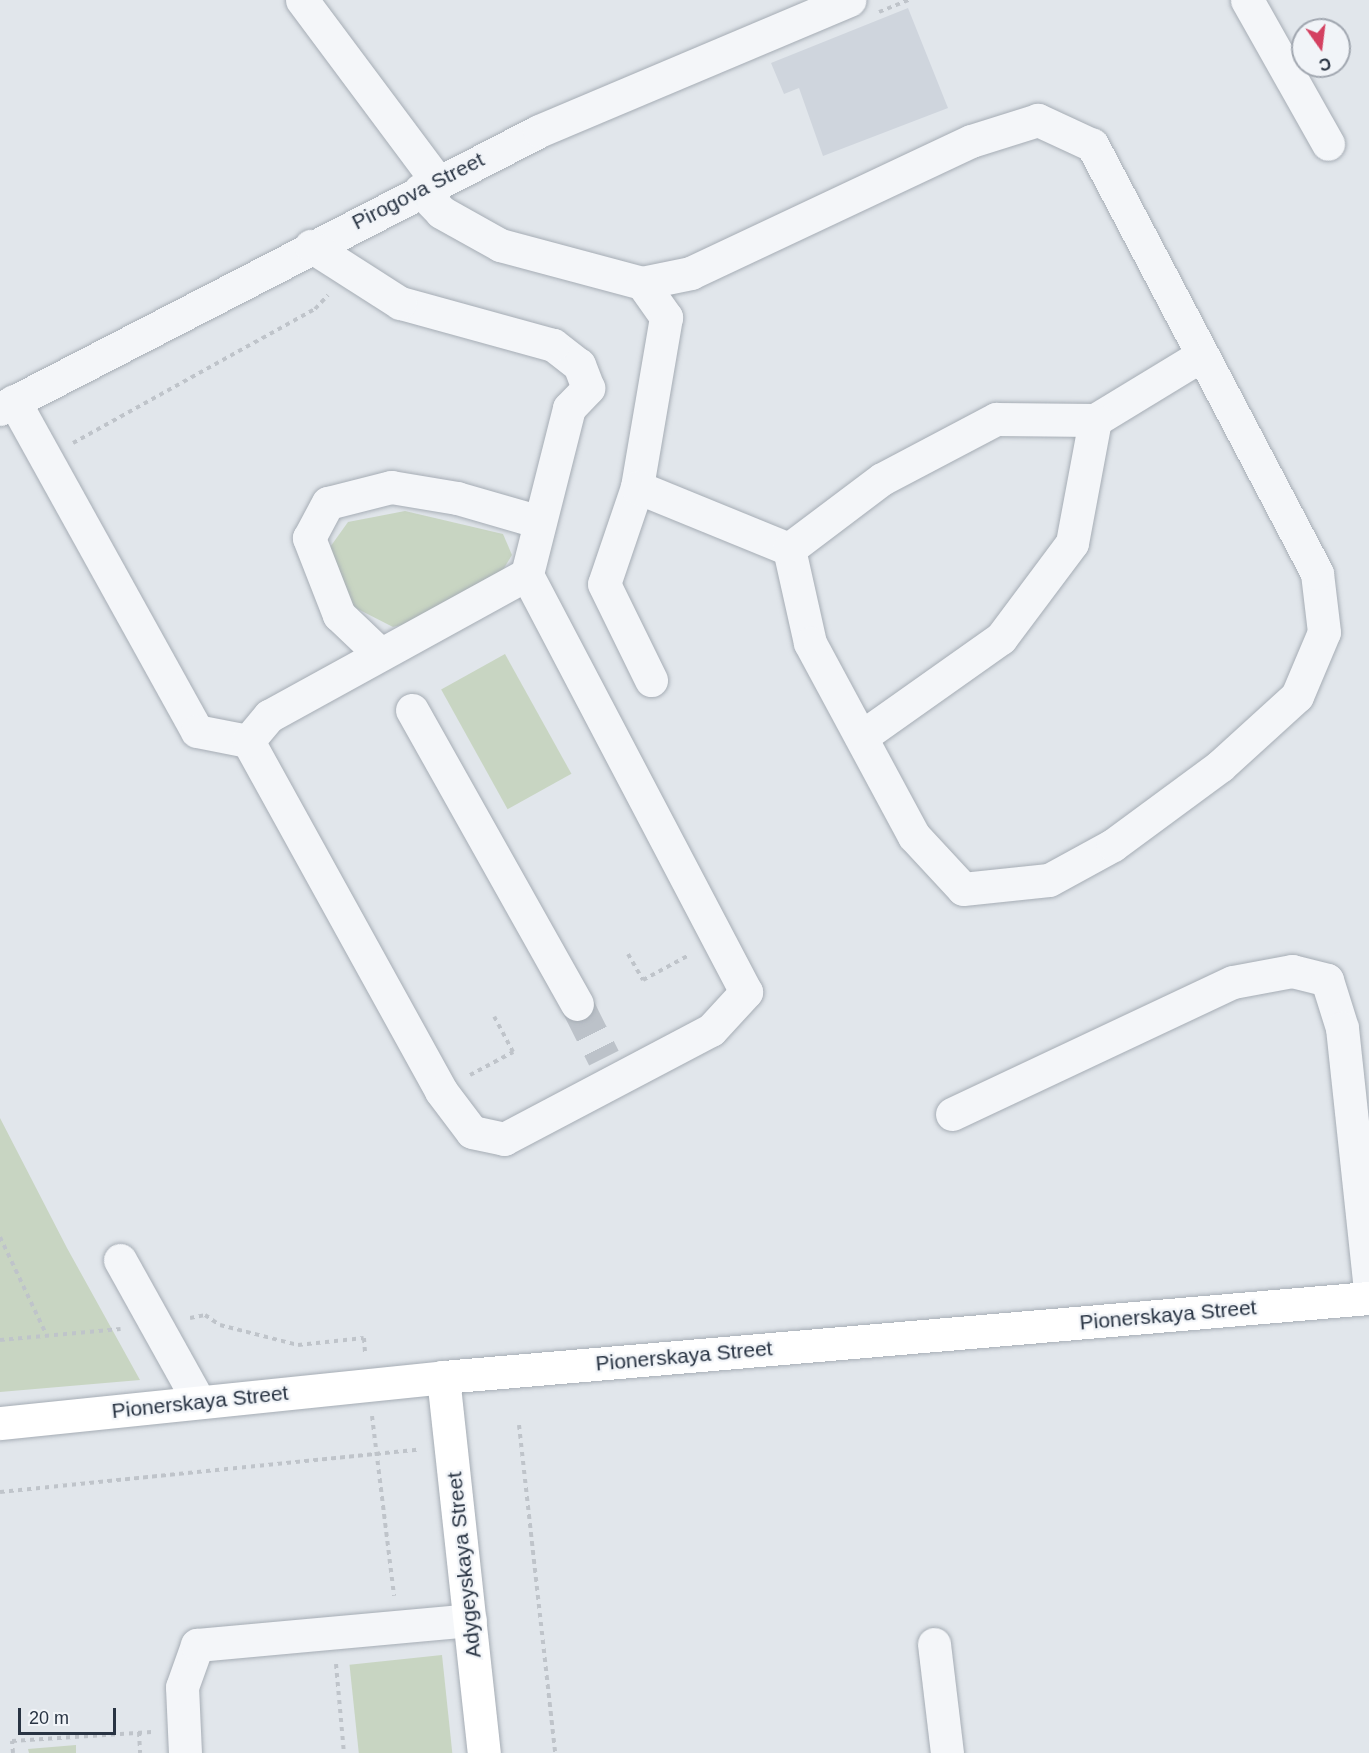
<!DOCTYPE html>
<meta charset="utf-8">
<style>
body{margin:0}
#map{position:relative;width:1369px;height:1753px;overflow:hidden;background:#e1e6eb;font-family:Helvetica,sans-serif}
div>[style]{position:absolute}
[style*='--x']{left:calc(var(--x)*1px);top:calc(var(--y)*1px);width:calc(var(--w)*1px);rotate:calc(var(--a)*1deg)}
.built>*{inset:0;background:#cfd5dd}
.green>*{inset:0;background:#c8d5c2;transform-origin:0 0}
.minor-tunnel>*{height:33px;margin-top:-16.5px;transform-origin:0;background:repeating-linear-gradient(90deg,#bcc2c9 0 33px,transparent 0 49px)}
.path>*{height:4px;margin-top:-2px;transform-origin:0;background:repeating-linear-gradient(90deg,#bfc4ca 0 4.5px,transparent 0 9px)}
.roads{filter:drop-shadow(0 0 2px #a6adb5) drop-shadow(0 0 2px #a6adb5)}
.minor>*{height:33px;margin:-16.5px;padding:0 16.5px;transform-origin:16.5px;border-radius:16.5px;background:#f4f6f9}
.major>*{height:33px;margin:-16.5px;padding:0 16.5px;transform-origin:16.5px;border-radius:16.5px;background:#fff}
span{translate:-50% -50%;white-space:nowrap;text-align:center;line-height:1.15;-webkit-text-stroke:4.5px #f1f4f8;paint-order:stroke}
.street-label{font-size:21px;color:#293443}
.north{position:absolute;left:1291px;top:18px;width:60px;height:60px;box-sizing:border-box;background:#f1f4f8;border:2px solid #a1a7b0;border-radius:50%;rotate:166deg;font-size:16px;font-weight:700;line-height:24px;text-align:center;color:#293443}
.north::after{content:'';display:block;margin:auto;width:21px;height:27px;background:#d44161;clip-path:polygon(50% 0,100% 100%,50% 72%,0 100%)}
.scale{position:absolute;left:18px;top:1708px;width:98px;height:27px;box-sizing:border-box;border:3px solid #293443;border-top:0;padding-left:8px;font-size:18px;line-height:21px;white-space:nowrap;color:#293443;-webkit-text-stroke:4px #f1f4f8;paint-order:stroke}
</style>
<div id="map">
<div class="built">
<div style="clip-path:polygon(908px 8px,948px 108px,823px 156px,799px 88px,784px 94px,771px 63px)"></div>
</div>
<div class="green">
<div style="clip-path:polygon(405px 511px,503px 534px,512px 555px,501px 573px,410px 623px,393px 627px,342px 601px,328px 550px,348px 522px)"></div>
<div style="left:505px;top:654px;width:137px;height:73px;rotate:61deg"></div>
<div style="clip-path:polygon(0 1118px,67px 1248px,140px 1380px,0 1392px)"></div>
<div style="left:442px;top:1655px;width:99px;height:93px;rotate:84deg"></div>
<div style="clip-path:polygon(76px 1745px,76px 1753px,29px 1753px,28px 1749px)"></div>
</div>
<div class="minor-tunnel">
<div style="--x:577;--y:1004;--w:60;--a:63.4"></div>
</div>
<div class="path">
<div style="--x:879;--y:12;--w:32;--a:-22"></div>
<div style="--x:73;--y:443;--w:277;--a:-29"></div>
<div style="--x:315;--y:309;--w:19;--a:-47"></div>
<div style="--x:628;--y:954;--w:30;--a:60"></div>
<div style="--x:643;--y:980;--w:52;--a:-28.5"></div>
<div style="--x:470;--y:1075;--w:49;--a:-28.1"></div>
<div style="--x:513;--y:1052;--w:40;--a:-118"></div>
<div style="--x:0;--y:1237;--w:110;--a:64.6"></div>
<div style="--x:190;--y:1318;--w:15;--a:-11"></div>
<div style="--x:205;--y:1315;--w:18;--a:34"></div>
<div style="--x:220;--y:1325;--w:81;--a:14.4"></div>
<div style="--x:298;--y:1345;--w:66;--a:-6.1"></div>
<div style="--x:364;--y:1338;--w:14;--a:86"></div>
<div style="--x:0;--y:1340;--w:121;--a:-5.2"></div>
<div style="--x:372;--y:1416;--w:181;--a:83"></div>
<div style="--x:519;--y:1425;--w:330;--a:83.7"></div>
<div style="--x:0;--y:1492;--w:419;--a:-5.8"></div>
<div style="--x:336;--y:1664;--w:89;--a:84.9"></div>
<div style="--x:139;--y:1732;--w:21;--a:87"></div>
<div style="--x:13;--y:1753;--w:12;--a:-95"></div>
<div style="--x:12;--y:1741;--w:140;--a:-3.7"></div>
</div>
<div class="roads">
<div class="minor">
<div style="--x:302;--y:0;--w:226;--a:53.3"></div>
<div style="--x:1247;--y:0;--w:165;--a:60.6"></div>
<div style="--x:420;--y:190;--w:30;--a:46"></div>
<div style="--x:441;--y:212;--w:68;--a:29.2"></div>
<div style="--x:500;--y:245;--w:147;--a:15"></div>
<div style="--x:642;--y:283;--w:42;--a:54.8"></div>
<div style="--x:666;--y:317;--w:172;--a:99.7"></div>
<div style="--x:637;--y:487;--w:102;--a:108.8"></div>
<div style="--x:604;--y:584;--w:107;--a:63.9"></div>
<div style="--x:14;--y:401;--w:377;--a:61"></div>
<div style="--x:197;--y:731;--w:52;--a:11.1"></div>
<div style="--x:248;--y:741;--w:400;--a:61.1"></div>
<div style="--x:441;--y:1091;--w:51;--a:52.9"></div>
<div style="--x:472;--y:1132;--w:33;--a:12"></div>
<div style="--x:504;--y:1139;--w:234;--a:-27.8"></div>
<div style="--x:711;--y:1030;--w:52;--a:-47.4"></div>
<div style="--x:746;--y:992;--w:472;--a:-117.7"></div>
<div style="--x:0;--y:409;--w:606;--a:-27.28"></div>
<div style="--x:539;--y:131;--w:337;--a:-22.9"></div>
<div style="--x:1095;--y:420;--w:125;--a:-31.3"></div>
<div style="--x:637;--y:487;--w:164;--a:22.2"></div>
<div style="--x:789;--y:549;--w:96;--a:77.4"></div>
<div style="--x:810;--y:643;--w:219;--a:61.7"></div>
<div style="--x:914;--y:836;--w:72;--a:47.2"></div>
<div style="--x:963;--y:889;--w:86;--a:-6"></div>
<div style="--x:1049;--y:880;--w:73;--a:-28.7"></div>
<div style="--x:1113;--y:845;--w:133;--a:-36.4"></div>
<div style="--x:1220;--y:766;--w:104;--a:-42.3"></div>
<div style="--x:1297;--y:696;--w:69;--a:-67.1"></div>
<div style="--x:1324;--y:632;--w:59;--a:-96.8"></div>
<div style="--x:1317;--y:573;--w:484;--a:-117.7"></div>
<div style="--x:1092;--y:145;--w:60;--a:-155.2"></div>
<div style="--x:1038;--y:120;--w:70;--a:162.6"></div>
<div style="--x:971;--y:141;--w:310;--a:154.8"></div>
<div style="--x:691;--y:273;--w:50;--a:168.5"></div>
<div style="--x:789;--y:549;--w:116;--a:-37"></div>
<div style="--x:882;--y:479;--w:129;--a:-27.8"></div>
<div style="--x:996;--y:419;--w:99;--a:0.6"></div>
<div style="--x:1095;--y:420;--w:125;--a:100.6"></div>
<div style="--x:1072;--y:543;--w:119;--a:126.8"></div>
<div style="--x:1001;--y:638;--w:171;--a:144.7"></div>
<div style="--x:378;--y:652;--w:54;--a:-136.5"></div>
<div style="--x:339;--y:615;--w:83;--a:-111.3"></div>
<div style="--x:309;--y:538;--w:40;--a:-62"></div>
<div style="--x:328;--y:503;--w:65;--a:-14.3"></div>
<div style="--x:391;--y:487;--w:67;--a:9.5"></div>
<div style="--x:457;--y:498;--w:86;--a:16.1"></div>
<div style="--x:412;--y:710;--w:337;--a:60.7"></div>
<div style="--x:248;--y:741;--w:33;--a:-50"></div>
<div style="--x:269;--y:716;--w:294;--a:-28.8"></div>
<div style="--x:527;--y:574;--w:171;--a:-75.8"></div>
<div style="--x:569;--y:408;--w:28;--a:-46"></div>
<div style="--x:588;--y:388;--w:25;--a:-111"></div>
<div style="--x:579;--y:365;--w:33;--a:-142"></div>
<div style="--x:553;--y:345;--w:159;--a:-164.6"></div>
<div style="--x:400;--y:303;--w:106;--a:-147.4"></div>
<div style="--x:952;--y:1114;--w:310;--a:-25.2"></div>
<div style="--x:1233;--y:982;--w:60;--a:-10.6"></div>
<div style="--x:1292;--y:971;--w:36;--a:14"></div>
<div style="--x:1327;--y:980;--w:50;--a:72.6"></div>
<div style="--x:1342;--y:1028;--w:255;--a:83.9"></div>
<div style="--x:120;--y:1260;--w:162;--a:60.9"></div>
<div style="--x:934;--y:1644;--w:110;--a:83.2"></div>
<div style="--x:185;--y:1753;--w:66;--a:-92.6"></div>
<div style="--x:182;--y:1687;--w:45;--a:-70.3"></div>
<div style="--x:197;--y:1645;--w:274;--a:-5.2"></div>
</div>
<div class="major">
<div style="--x:443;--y:1377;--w:378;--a:83.8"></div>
<div style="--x:0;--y:1423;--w:445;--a:-5.9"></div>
<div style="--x:443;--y:1377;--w:929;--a:-4.88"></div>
</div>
</div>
<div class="street-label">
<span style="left:418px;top:191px;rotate:-27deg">Pirogova Street</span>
<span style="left:1168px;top:1315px;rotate:-5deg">Pionerskaya Street</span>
<span style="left:684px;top:1356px;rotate:-5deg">Pionerskaya Street</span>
<span style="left:200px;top:1402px;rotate:-6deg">Pionerskaya Street</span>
<span style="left:464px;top:1565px;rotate:-96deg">Adygeyskaya Street</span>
</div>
<div class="north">С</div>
<div class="scale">20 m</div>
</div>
